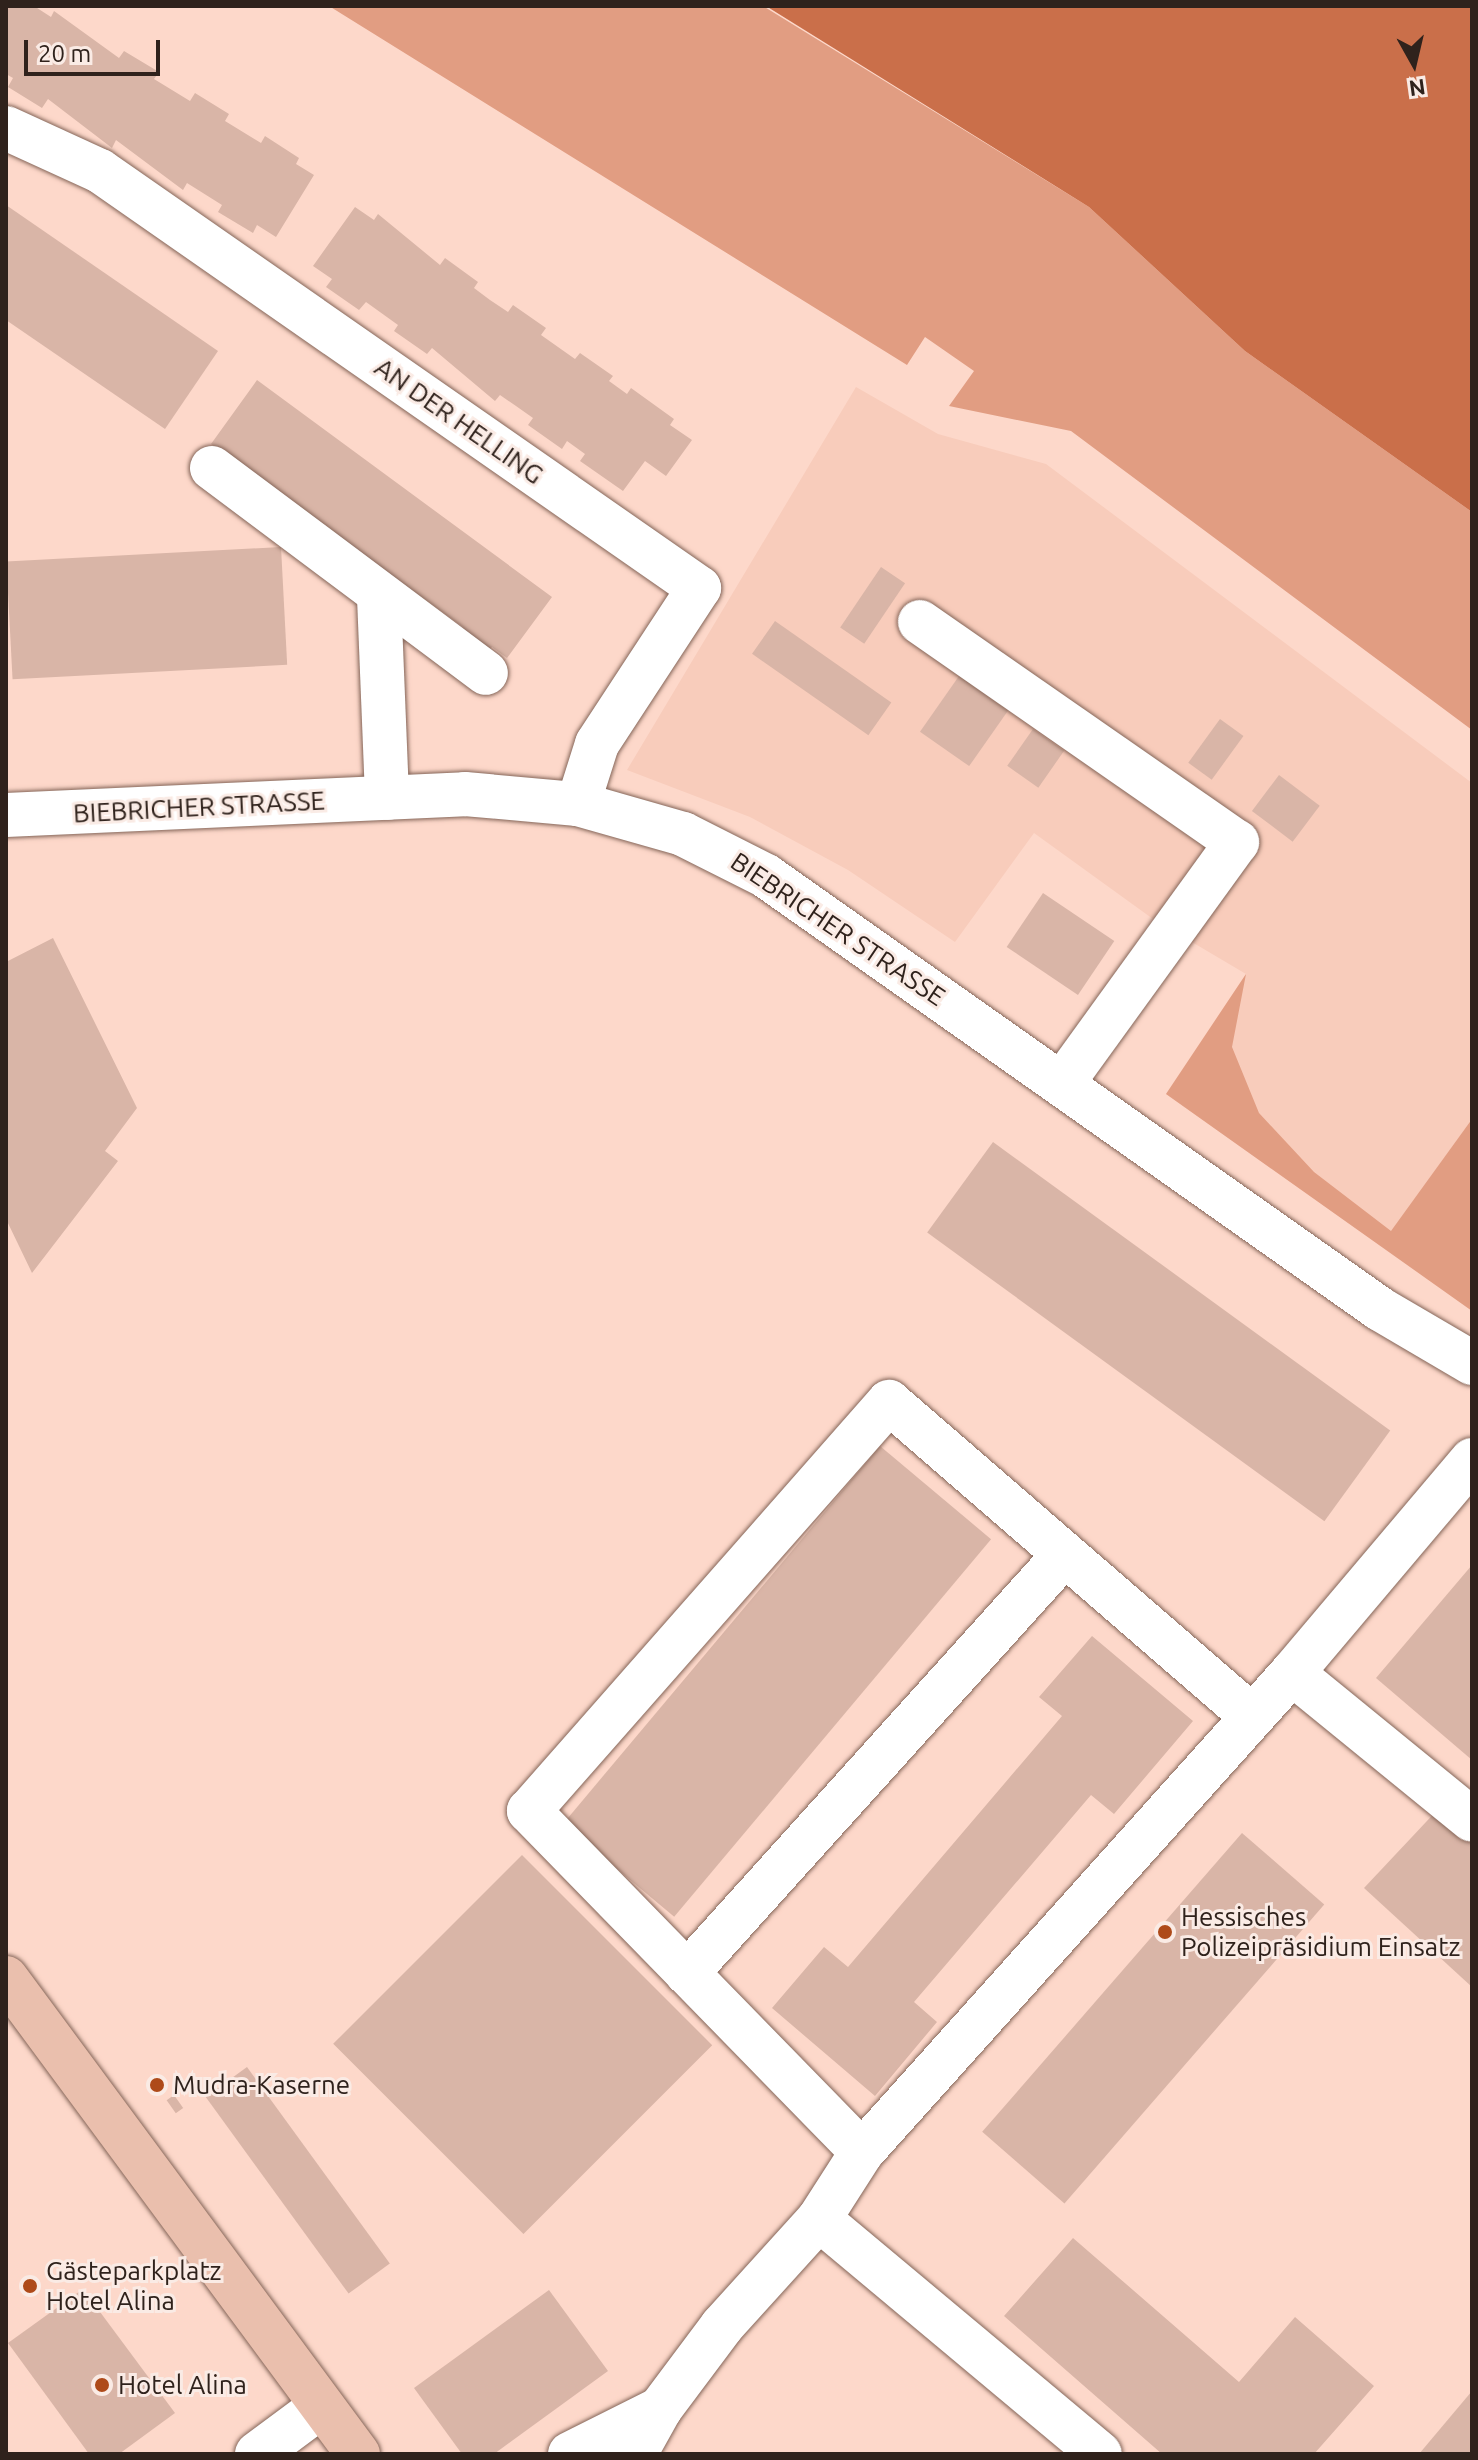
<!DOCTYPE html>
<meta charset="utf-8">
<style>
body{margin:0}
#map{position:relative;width:1478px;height:2460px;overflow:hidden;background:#fdd8ca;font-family:Ubuntu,sans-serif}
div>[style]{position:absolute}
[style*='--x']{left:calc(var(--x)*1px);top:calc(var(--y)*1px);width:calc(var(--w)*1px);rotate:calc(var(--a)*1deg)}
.built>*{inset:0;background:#f8ccbb}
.green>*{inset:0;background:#e19d82}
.water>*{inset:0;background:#ca6f4a}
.building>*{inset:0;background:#d9b5a7;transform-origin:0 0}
.roads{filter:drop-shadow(0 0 2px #846558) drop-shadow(0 0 2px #846558)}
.minor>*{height:44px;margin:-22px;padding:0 22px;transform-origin:22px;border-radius:22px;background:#fff}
.major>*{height:44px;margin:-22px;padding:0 22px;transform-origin:22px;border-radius:22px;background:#eabfad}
.dots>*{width:22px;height:22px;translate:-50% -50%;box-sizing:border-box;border:4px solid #faebe5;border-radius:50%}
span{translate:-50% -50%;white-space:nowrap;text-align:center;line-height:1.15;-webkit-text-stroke:6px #faebe5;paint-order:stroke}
.street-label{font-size:26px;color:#2f221c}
.poi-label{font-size:26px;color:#2f221c}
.left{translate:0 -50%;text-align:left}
.frame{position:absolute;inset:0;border:8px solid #2f221c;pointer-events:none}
.north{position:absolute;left:1374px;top:24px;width:80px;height:80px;-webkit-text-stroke:6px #faebe5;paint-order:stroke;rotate:172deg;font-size:22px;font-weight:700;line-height:32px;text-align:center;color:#2f221c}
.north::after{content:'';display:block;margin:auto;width:28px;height:36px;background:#2f221c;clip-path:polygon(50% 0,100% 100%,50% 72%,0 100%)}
.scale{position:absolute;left:24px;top:40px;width:136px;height:36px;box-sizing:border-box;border:4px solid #2f221c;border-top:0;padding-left:10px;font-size:24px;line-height:28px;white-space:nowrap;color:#2f221c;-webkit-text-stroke:6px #faebe5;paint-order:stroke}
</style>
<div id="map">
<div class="built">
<div style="clip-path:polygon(856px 387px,938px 434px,1046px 464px,1472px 783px,1472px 1119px,1381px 1246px,1166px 1094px,1246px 974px,1153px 919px,1034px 833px,955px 942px,848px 870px,750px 817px,627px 770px)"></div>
</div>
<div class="green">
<div style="clip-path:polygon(329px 6px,763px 6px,1089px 207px,1245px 351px,1472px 512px,1472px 730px,1071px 431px,949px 406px,974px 371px,925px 337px,907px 365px)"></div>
<div style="clip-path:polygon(1246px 974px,1232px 1047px,1259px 1113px,1314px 1172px,1391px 1231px,1472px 1119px,1472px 1311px,1166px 1094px)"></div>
</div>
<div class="water">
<div style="clip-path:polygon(766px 6px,1472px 6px,1472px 512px,1245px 351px,1089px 207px)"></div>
</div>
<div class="building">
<div style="clip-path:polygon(6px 6px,34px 6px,51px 17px,54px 11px,119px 58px,124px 51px,159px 72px,154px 79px,190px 101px,195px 93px,229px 114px,225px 121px,261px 143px,265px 136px,299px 158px,296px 164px,314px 175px,276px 237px,257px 225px,253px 233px,218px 212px,222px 205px,187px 183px,183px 190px,116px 140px,112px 148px,48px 99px,42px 108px,8px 87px,13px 78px,6px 74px)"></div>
<div style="clip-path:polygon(6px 205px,218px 351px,165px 429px,6px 320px)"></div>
<div style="clip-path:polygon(355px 207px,374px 220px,378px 214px,440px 265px,445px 258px,478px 282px,474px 288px,490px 300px,508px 312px,513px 305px,546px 328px,541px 335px,575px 359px,580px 353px,613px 376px,609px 381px,627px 394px,631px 388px,674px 419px,670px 425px,692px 440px,666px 476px,645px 461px,623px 491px,580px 461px,585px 454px,567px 441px,562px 449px,528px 425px,533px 418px,516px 406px,500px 395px,495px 401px,432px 348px,427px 354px,394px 331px,398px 325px,366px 302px,359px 310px,326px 287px,332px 279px,313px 266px)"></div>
<div style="clip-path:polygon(257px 380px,552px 597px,507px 658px,492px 647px,487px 652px,459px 631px,463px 627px,211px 444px)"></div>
<div style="left:281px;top:547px;width:118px;height:275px;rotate:87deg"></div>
<div style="left:881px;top:567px;width:29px;height:73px;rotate:34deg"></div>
<div style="left:775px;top:621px;width:142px;height:40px;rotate:35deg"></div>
<div style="left:959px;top:676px;width:60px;height:68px;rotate:35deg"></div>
<div style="left:1220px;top:719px;width:29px;height:54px;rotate:36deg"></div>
<div style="left:1033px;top:729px;width:38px;height:45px;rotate:35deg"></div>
<div style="left:1279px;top:775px;width:51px;height:45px;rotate:37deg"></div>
<div style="left:1043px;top:893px;width:86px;height:65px;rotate:34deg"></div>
<div style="clip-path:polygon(53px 938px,137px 1108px,105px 1151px,118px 1161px,32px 1273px,6px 1219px,6px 962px)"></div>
<div style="left:993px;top:1142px;width:491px;height:112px;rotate:36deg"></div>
<div style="left:880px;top:1446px;width:145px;height:493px;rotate:40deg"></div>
<div style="clip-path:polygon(1472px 1565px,1472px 1760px,1376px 1678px)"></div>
<div style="clip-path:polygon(1092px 1636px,1193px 1721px,1114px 1814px,1091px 1795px,914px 2002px,937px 2022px,875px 2096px,772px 2008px,824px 1947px,848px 1967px,1062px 1716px,1039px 1697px)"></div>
<div style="clip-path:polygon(1442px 1805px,1472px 1833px,1472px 1987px,1364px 1888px)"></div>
<div style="left:1242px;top:1833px;width:109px;height:396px;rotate:41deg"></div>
<div style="left:522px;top:1855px;width:269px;height:267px;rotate:45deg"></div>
<div style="left:247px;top:2067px;width:243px;height:51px;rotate:54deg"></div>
<div style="left:174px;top:2095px;width:16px;height:9px;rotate:55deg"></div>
<div style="clip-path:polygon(1073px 2238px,1239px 2382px,1295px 2317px,1374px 2386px,1314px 2454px,1162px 2454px,1004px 2316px)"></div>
<div style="clip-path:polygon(83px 2289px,175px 2413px,119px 2454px,89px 2454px,8px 2343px)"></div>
<div style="clip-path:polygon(549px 2290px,608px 2371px,494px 2454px,462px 2454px,414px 2388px)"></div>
<div style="clip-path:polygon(1472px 2391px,1472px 2454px,1419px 2454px)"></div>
</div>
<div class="roads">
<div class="minor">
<div style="--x:6;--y:128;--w:103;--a:24.6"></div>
<div style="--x:100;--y:171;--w:730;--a:34.84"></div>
<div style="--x:699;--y:588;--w:186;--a:123.2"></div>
<div style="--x:597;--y:744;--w:63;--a:107.6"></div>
<div style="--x:212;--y:468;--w:342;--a:36.8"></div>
<div style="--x:379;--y:597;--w:201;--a:87.7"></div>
<div style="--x:920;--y:622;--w:386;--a:34.8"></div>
<div style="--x:1237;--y:842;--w:296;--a:125.9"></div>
<div style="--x:6;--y:815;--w:459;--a:-2.6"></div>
<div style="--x:465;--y:794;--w:113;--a:5.1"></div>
<div style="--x:578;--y:804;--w:109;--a:15.9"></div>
<div style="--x:683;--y:834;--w:93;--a:26.8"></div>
<div style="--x:766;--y:876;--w:751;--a:35.19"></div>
<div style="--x:1380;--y:1309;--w:107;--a:30.4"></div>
<div style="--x:1292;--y:1673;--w:232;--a:39.2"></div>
<div style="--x:687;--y:1973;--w:564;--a:-47.94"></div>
<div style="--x:862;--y:2152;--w:477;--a:-134.3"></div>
<div style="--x:529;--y:1811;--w:545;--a:-48.65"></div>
<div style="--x:889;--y:1402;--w:478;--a:40.9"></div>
<div style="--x:819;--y:2219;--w:366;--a:39.9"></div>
<div style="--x:257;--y:2454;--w:79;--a:-36.7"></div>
<div style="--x:570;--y:2454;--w:101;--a:-26.6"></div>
<div style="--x:635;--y:2454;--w:51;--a:-60.9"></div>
<div style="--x:660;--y:2409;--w:104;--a:-53.2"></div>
<div style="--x:722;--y:2326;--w:144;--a:-47.8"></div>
<div style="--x:819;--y:2219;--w:80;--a:-57.3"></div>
<div style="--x:862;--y:2152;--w:644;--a:-48.09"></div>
<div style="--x:1292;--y:1673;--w:279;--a:-49.8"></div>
</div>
<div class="major">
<div style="--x:6;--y:1978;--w:592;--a:53.52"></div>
</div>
</div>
<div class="dots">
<div style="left:1165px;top:1932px;background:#ae4a19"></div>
<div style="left:157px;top:2085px;background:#ae4a19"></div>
<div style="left:30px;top:2286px;background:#ae4a19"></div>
<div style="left:102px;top:2385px;background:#ae4a19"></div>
</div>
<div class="street-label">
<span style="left:459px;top:421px;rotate:35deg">AN DER HELLING</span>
<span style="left:199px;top:807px;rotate:-3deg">BIEBRICHER STRASSE</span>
<span style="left:838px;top:929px;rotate:34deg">BIEBRICHER STRASSE</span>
</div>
<div class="poi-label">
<span class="left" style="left:1181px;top:1932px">Hessisches<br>Polizeipräsidium Einsatz</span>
<span class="left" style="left:173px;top:2085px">Mudra-Kaserne</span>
<span class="left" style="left:46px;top:2286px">Gästeparkplatz<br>Hotel Alina</span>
<span class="left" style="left:118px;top:2385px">Hotel Alina</span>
</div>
<div class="frame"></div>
<div class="north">N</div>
<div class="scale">20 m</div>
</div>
